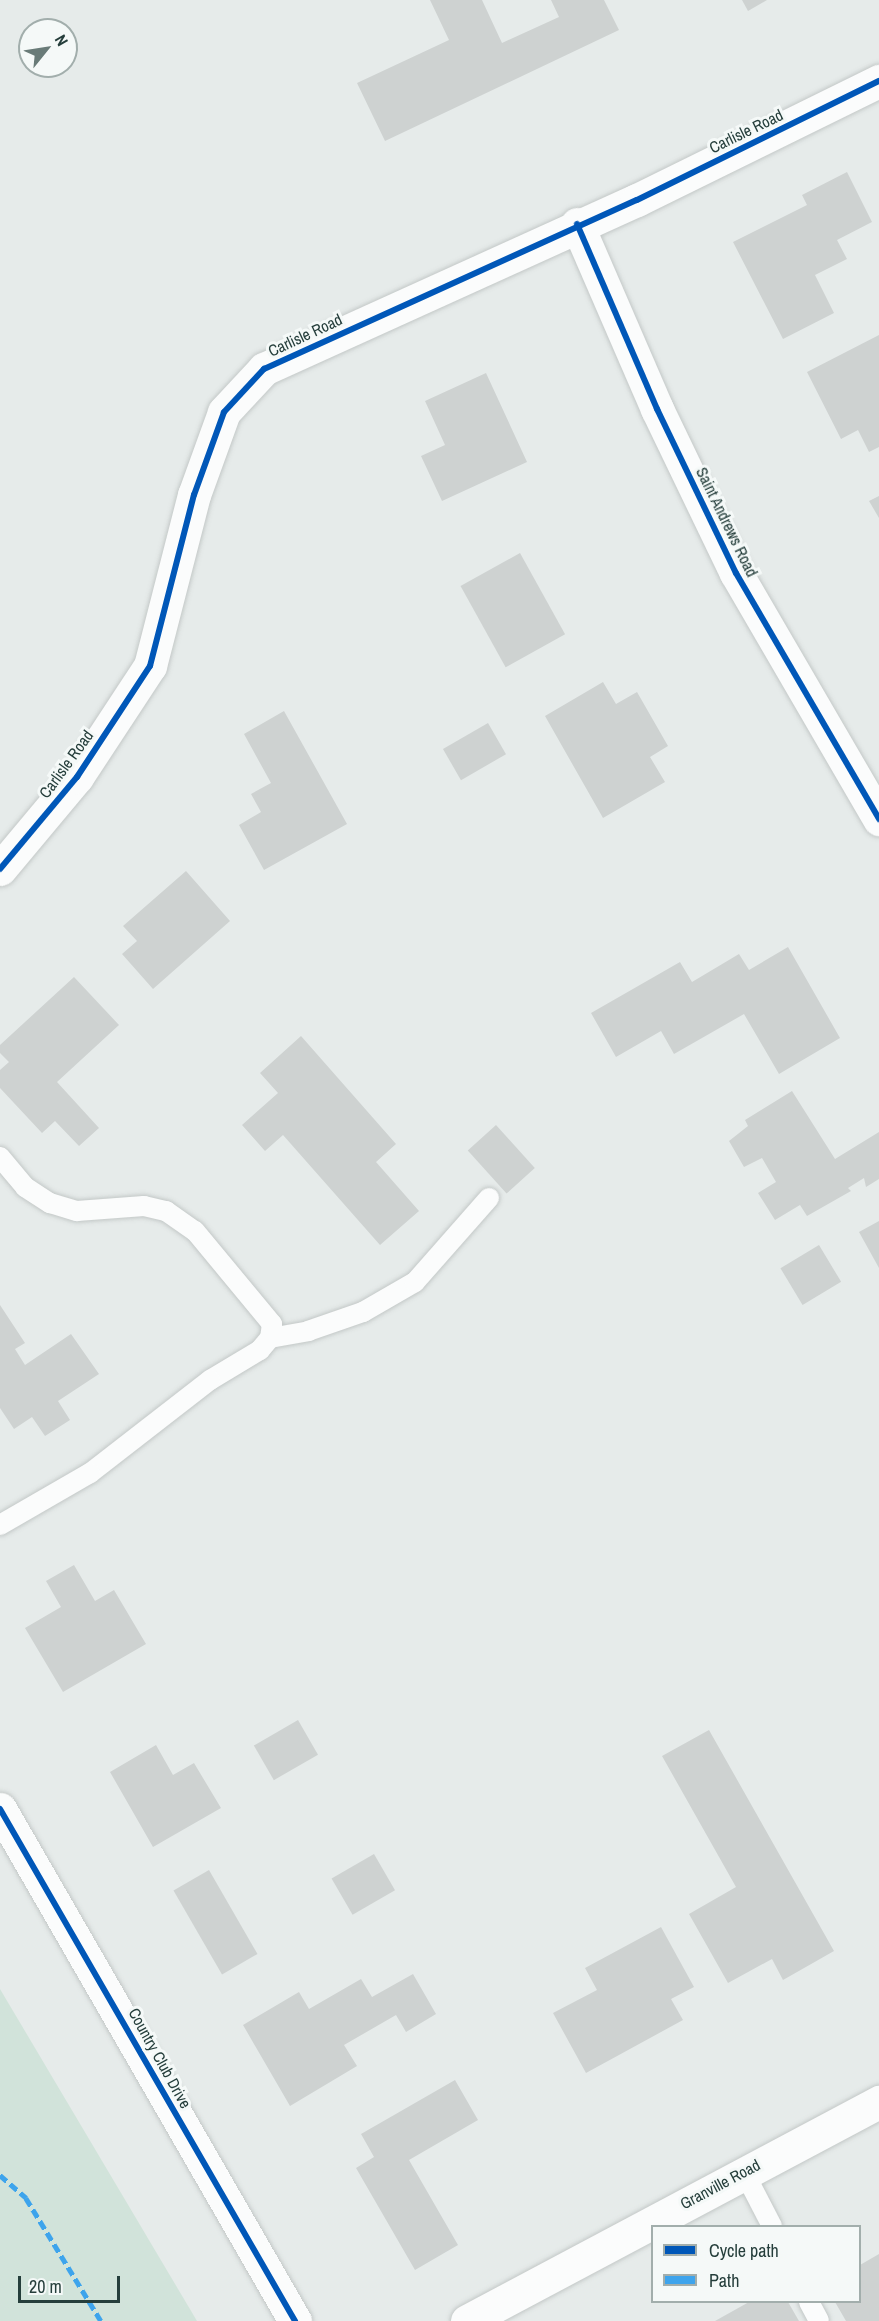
<!DOCTYPE html>
<style>
body{margin:0}
#map{position:relative;width:879px;height:2321px;overflow:hidden;background:#e6ebea;font-family:"Archivo Narrow",sans-serif}
div>[style]{position:absolute}
[style*='--x']{left:calc(var(--x)*1px);top:calc(var(--y)*1px);width:calc(var(--w)*1px);rotate:calc(var(--a)*1deg)}
.green>*{inset:0;background:#d1e3da}
.building>*{inset:0;background:#ced2d1;transform-origin:0 0}
.roads{filter:drop-shadow(0 0 2px #c3c8c7) drop-shadow(0 0 2px #c3c8c7)}
.service>*{height:20px;margin:-10px;padding:0 10px;transform-origin:10px;border-radius:10px;background:#fbfcfc}
.minor>*{height:33px;margin:-16.5px;padding:0 16.5px;transform-origin:16.5px;border-radius:16.5px;background:#fbfcfc}
.quiet>*{height:4.5px;margin-top:-2.25px;transform-origin:0;background:repeating-linear-gradient(90deg,#3ea4ec 0 9px,transparent 0 13.5px)}
.cycleway>*{height:6px;margin:-3px;padding:0 3px;transform-origin:3px;border-radius:3px;background:#0057b8}
span{translate:-50% -50%;white-space:nowrap;text-align:center;line-height:1.15;-webkit-text-stroke:6px #f5f9f8;paint-order:stroke}
.street-label{font-size:16px;color:#253e3b}
.legend{position:absolute;left:651px;top:2225px;width:210px;height:78px;box-sizing:border-box;background:#f5f9f8;border:2px solid #a2aeac;margin:0;padding:8px 10px;list-style:none;font-size:18px;color:#253e3b}
.legend li{display:flex;align-items:center;gap:12px;height:30px}
.legend b{width:30px;border:2px solid #a2aeac}
.north{position:absolute;left:18px;top:18px;width:60px;height:60px;box-sizing:border-box;background:#f5f9f8;border:2px solid #a2aeac;border-radius:50%;rotate:60deg;font-size:16px;font-weight:700;line-height:24px;text-align:center;color:#253e3b}
.north::after{content:'';display:block;margin:auto;width:21px;height:27px;background:#697b78;clip-path:polygon(50% 0,100% 100%,50% 72%,0 100%)}
.scale{position:absolute;left:18px;top:2276px;width:102px;height:27px;box-sizing:border-box;border:3px solid #253e3b;border-top:0;padding-left:8px;font-size:18px;line-height:21px;white-space:nowrap;color:#253e3b;-webkit-text-stroke:4px #f5f9f8;paint-order:stroke}
</style>
<div id="map">
<div class="green">
<div style="clip-path:polygon(0 1989px,197px 2321px,0 2321px)"></div>
</div>
<div class="building">
<div style="clip-path:polygon(430px 0,482px 0,502px 43px,559px 17px,551px 0,604px 0,619px 30px,385px 141px,357px 83px,449px 40px)"></div>
<div style="clip-path:polygon(742px 0,767px 0,748px 11px)"></div>
<div style="clip-path:polygon(847px 172px,872px 222px,837px 240px,847px 259px,815px 275px,834px 313px,783px 339px,733px 242px,807px 205px,802px 195px)"></div>
<div style="clip-path:polygon(879px 335px,879px 447px,869px 452px,858px 430px,841px 439px,807px 372px)"></div>
<div style="clip-path:polygon(486px 373px,527px 462px,442px 501px,421px 456px,445px 445px,425px 401px)"></div>
<div style="clip-path:polygon(879px 496px,879px 518px,869px 501px)"></div>
<div style="left:520px;top:553px;width:93px;height:68px;rotate:61deg"></div>
<div style="clip-path:polygon(603px 682px,616px 704px,637px 692px,668px 746px,650px 757px,665px 782px,603px 818px,545px 716px)"></div>
<div style="clip-path:polygon(284px 711px,347px 824px,264px 870px,239px 825px,261px 812px,251px 794px,271px 783px,244px 734px)"></div>
<div style="left:488px;top:723px;width:36px;height:52px;rotate:60deg"></div>
<div style="clip-path:polygon(186px 871px,230px 921px,153px 989px,122px 954px,137px 941px,123px 926px)"></div>
<div style="clip-path:polygon(788px 947px,840px 1038px,779px 1074px,744px 1014px,674px 1054px,661px 1031px,616px 1057px,591px 1013px,680px 962px,692px 982px,739px 954px,749px 970px)"></div>
<div style="clip-path:polygon(74px 977px,119px 1025px,57px 1082px,99px 1128px,79px 1146px,55px 1121px,42px 1133px,0 1088px,0 1070px,9px 1062px,0 1053px,0 1045px)"></div>
<div style="clip-path:polygon(301px 1036px,396px 1144px,376px 1162px,419px 1211px,380px 1245px,283px 1135px,265px 1151px,242px 1125px,278px 1093px,260px 1073px)"></div>
<div style="clip-path:polygon(792px 1091px,835px 1159px,879px 1132px,879px 1179px,866px 1187px,864px 1178px,848px 1188px,851px 1191px,807px 1216px,800px 1205px,775px 1220px,758px 1193px,776px 1182px,762px 1158px,744px 1167px,729px 1141px,748px 1126px,745px 1120px)"></div>
<div style="left:496px;top:1125px;width:58px;height:38px;rotate:48deg"></div>
<div style="clip-path:polygon(879px 1221px,879px 1268px,859px 1232px)"></div>
<div style="left:819px;top:1245px;width:43px;height:45px;rotate:59deg"></div>
<div style="clip-path:polygon(0 1305px,25px 1343px,15px 1349px,25px 1365px,71px 1334px,99px 1374px,58px 1401px,70px 1420px,45px 1436px,32px 1417px,14px 1429px,0 1408px)"></div>
<div style="clip-path:polygon(74px 1565px,95px 1601px,114px 1590px,146px 1644px,63px 1692px,25px 1628px,61px 1607px,46px 1581px)"></div>
<div style="left:298px;top:1720px;width:40px;height:51px;rotate:60deg"></div>
<div style="clip-path:polygon(709px 1730px,834px 1951px,783px 1980px,772px 1959px,728px 1983px,689px 1914px,736px 1887px,662px 1756px)"></div>
<div style="clip-path:polygon(156px 1745px,173px 1775px,194px 1763px,221px 1808px,153px 1847px,110px 1772px)"></div>
<div style="left:374px;top:1854px;width:42px;height:49px;rotate:60deg"></div>
<div style="left:209px;top:1870px;width:97px;height:41px;rotate:60deg"></div>
<div style="clip-path:polygon(661px 1927px,694px 1987px,671px 1999px,683px 2020px,586px 2073px,553px 2013px,597px 1990px,585px 1968px)"></div>
<div style="clip-path:polygon(413px 1974px,436px 2014px,406px 2032px,396px 2015px,344px 2045px,357px 2066px,290px 2106px,243px 2025px,299px 1992px,309px 2009px,361px 1979px,372px 1997px)"></div>
<div style="clip-path:polygon(455px 2080px,478px 2120px,409px 2160px,458px 2245px,415px 2270px,356px 2168px,374px 2157px,361px 2134px)"></div>
<div style="clip-path:polygon(879px 2254px,879px 2321px,846px 2321px,835px 2302px,860px 2302px,860px 2265px)"></div>
<div style="clip-path:polygon(749px 2302px,788px 2302px,799px 2321px,715px 2321px)"></div>
</div>
<div class="roads">
<div class="service">
<div style="--x:0;--y:1157;--w:39;--a:50"></div>
<div style="--x:25;--y:1187;--w:30;--a:33"></div>
<div style="--x:50;--y:1203;--w:28;--a:17"></div>
<div style="--x:77;--y:1211;--w:67;--a:-4.3"></div>
<div style="--x:144;--y:1206;--w:23;--a:13"></div>
<div style="--x:166;--y:1211;--w:35;--a:35"></div>
<div style="--x:195;--y:1231;--w:121;--a:50.4"></div>
<div style="--x:272;--y:1324;--w:14;--a:98"></div>
<div style="--x:270;--y:1338;--w:16;--a:130"></div>
<div style="--x:260;--y:1350;--w:58;--a:149"></div>
<div style="--x:210;--y:1380;--w:152;--a:142.2"></div>
<div style="--x:90;--y:1473;--w:104;--a:150"></div>
<div style="--x:270;--y:1338;--w:39;--a:-10"></div>
<div style="--x:308;--y:1331;--w:58;--a:-19.1"></div>
<div style="--x:363;--y:1312;--w:60;--a:-30"></div>
<div style="--x:415;--y:1282;--w:112;--a:-48.6"></div>
<div style="--x:744;--y:2172;--w:61;--a:62.6"></div>
<div style="--x:809;--y:2302;--w:21;--a:62"></div>
</div>
<div class="minor">
<div style="--x:577;--y:224;--w:202;--a:66.6"></div>
<div style="--x:657;--y:409;--w:182;--a:64.3"></div>
<div style="--x:736;--y:573;--w:285;--a:59.8"></div>
<div style="--x:0;--y:869;--w:120;--a:-50.1"></div>
<div style="--x:77;--y:777;--w:133;--a:-56.7"></div>
<div style="--x:150;--y:666;--w:177;--a:-75.6"></div>
<div style="--x:194;--y:495;--w:88;--a:-70.1"></div>
<div style="--x:224;--y:412;--w:59;--a:-47.1"></div>
<div style="--x:264;--y:369;--w:409;--a:-24.4"></div>
<div style="--x:637;--y:200;--w:270;--a:-26.2"></div>
<div style="--x:0;--y:1809;--w:591;--a:60.05"></div>
<div style="--x:467;--y:2321;--w:467;--a:-28"></div>
</div>
</div>
<div class="quiet">
<div style="--x:0;--y:2175;--w:35;--a:41"></div>
<div style="--x:26;--y:2198;--w:144;--a:58.6"></div>
</div>
<div class="cycleway">
<div style="--x:577;--y:224;--w:202;--a:66.6"></div>
<div style="--x:657;--y:409;--w:182;--a:64.3"></div>
<div style="--x:736;--y:573;--w:285;--a:59.8"></div>
<div style="--x:0;--y:869;--w:120;--a:-50.1"></div>
<div style="--x:77;--y:777;--w:133;--a:-56.7"></div>
<div style="--x:150;--y:666;--w:177;--a:-75.6"></div>
<div style="--x:194;--y:495;--w:88;--a:-70.1"></div>
<div style="--x:224;--y:412;--w:59;--a:-47.1"></div>
<div style="--x:264;--y:369;--w:409;--a:-24.4"></div>
<div style="--x:637;--y:200;--w:270;--a:-26.2"></div>
<div style="--x:0;--y:1809;--w:591;--a:60.05"></div>
</div>
<div class="street-label">
<span style="left:746px;top:131px;rotate:-26deg">Carlisle Road</span>
<span style="left:305px;top:335px;rotate:-25deg">Carlisle Road</span>
<span style="left:727px;top:522px;rotate:64deg">Saint Andrews Road</span>
<span style="left:66px;top:764px;rotate:-54deg">Carlisle Road</span>
<span style="left:160px;top:2058px;rotate:61deg">Country Club Drive</span>
<span style="left:720px;top:2184px;rotate:-28deg">Granville Road</span>
</div>
<ul class="legend">
<li><b style="height:8px;background:#0057b8"></b>Cycle path</li>
<li><b style="height:8px;background:#3ea4ec"></b>Path</li>
</ul>
<div class="north">N</div>
<div class="scale">20 m</div>
</div>
